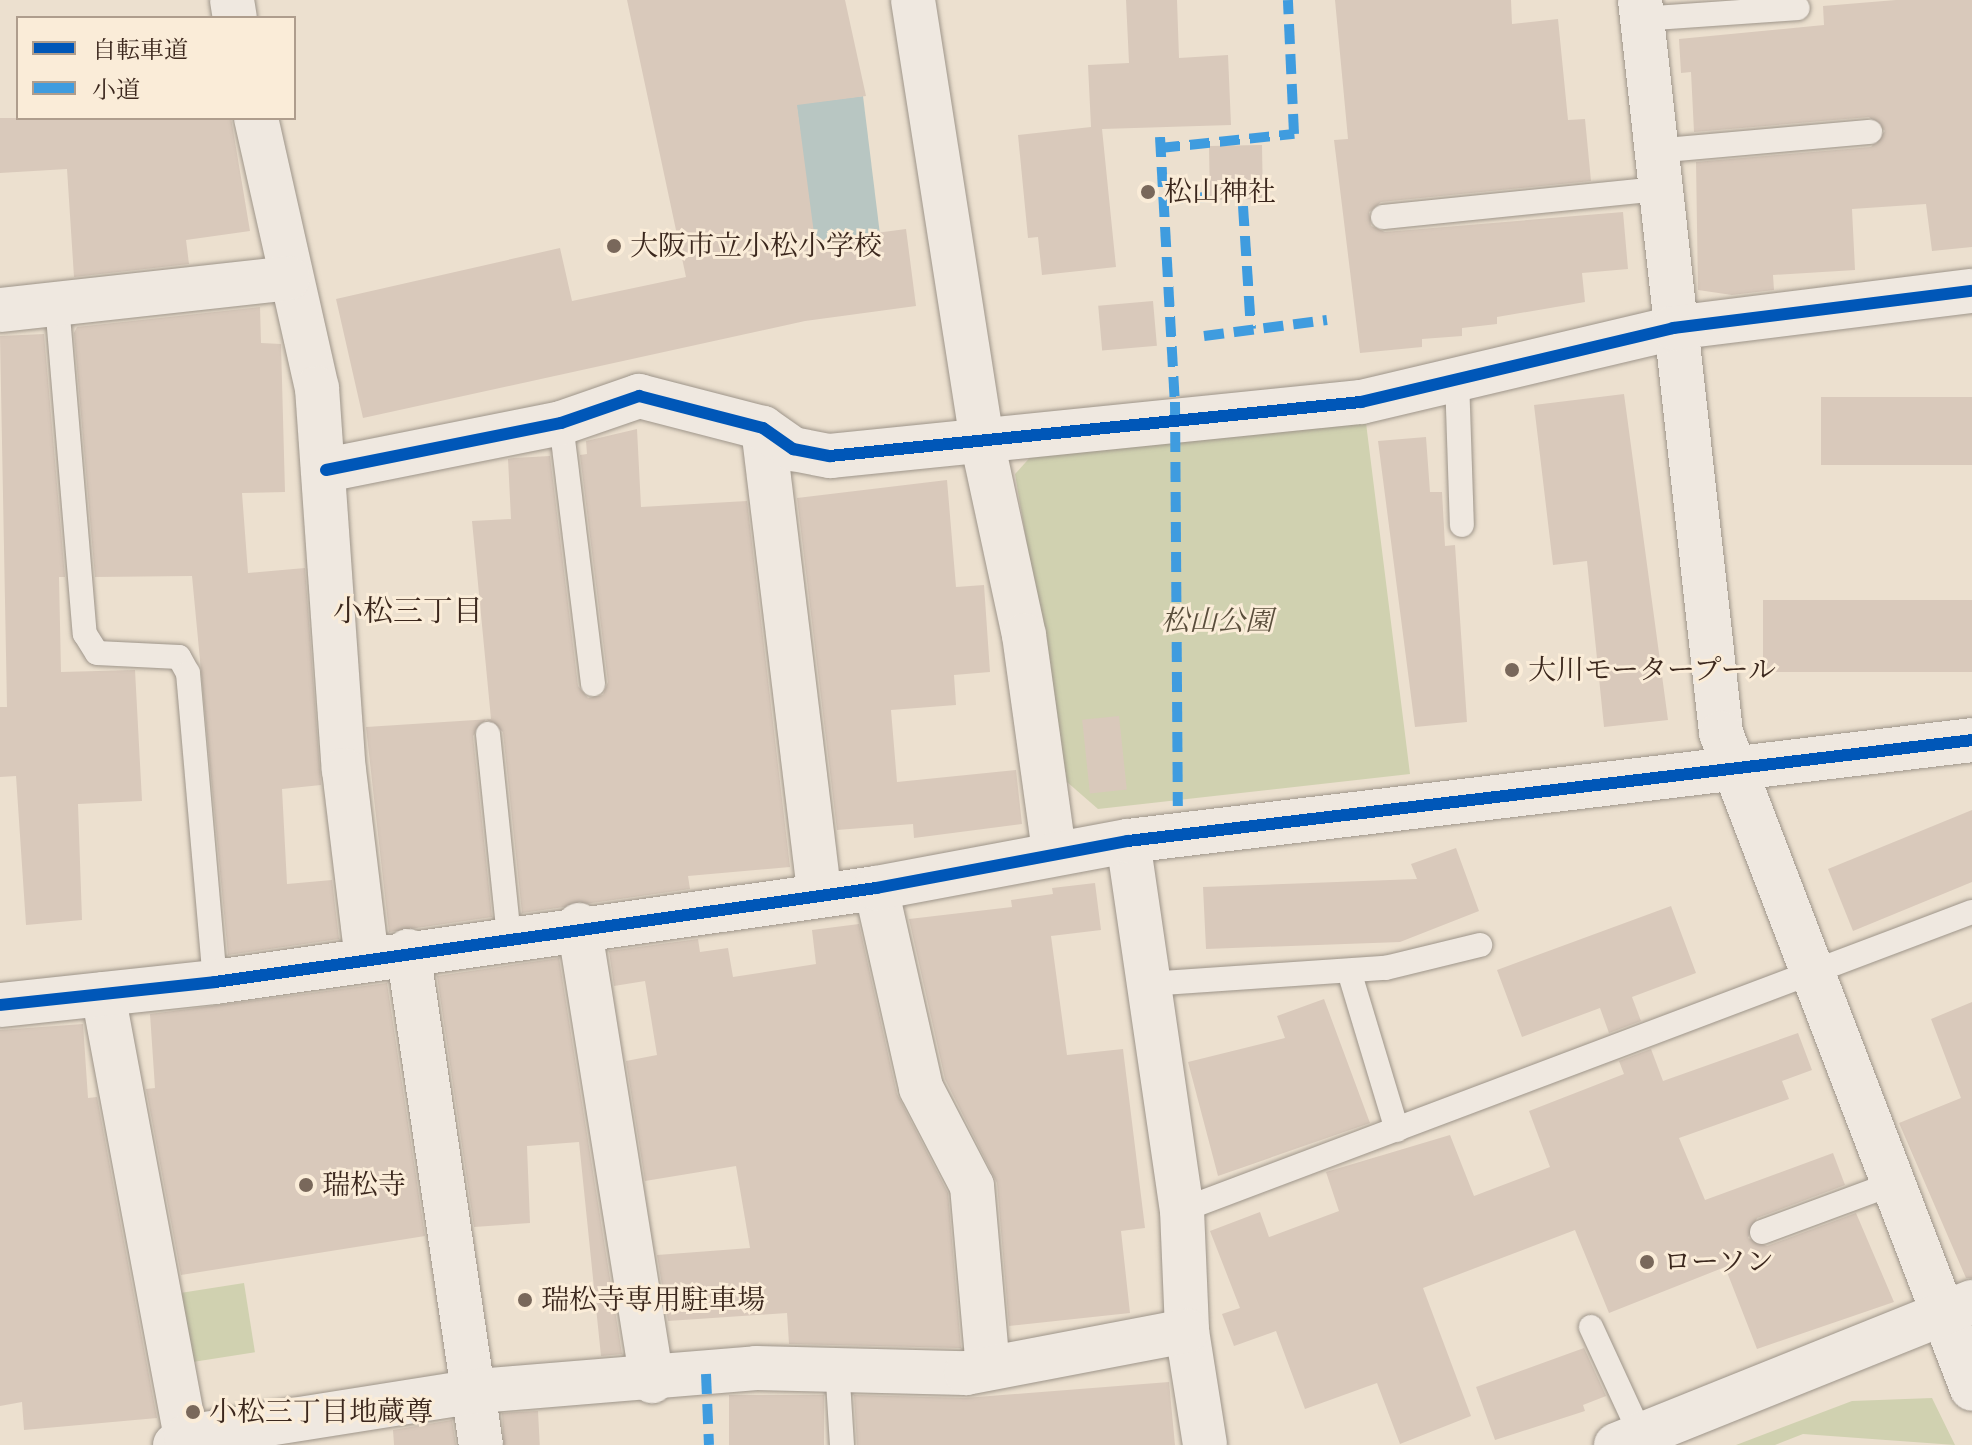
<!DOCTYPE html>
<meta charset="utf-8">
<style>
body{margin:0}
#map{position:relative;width:1972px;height:1445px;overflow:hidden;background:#ece0cf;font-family:Cardo,"Noto Serif JP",serif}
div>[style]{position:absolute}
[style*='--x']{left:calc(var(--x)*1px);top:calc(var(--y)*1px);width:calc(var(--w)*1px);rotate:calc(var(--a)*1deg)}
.green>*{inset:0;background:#d0d1b0;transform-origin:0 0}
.water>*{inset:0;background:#b8c6c2;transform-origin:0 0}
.building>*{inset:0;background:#d9c9bb;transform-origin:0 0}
.roads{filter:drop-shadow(0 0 2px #9e958a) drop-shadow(0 0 2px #9e958a)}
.lane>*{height:24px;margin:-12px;padding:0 12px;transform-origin:12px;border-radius:12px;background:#efe8e0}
.street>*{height:44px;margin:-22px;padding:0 22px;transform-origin:22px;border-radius:22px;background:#efe8e0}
.secondary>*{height:44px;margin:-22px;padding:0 22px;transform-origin:22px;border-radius:22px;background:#efe8e0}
.quiet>*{height:10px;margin-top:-5px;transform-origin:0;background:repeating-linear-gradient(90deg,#3f9cdf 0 20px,transparent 0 30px)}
.cycleway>*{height:12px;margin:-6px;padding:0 6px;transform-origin:6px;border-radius:6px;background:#0057b8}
.dots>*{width:22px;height:22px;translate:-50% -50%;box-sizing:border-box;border:4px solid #faecd8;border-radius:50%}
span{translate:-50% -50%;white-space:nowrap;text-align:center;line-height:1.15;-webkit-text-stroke:6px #faecd8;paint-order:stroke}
.poi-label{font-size:28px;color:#3b271d}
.left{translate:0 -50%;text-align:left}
.park-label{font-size:28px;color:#5a4e3c;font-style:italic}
.neighbourhood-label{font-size:30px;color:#3b271d}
.legend{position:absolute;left:16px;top:16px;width:280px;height:104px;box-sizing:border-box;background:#faecd8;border:2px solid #ae9d8d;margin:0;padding:10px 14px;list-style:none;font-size:24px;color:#3b271d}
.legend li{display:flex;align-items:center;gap:16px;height:40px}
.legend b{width:40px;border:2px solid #ae9d8d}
</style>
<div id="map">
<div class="green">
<div style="clip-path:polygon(1366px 423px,1410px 774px,1098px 809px,1067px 782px,1015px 474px,1034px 453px)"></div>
<div style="left:244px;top:1283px;width:70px;height:71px;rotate:81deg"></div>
<div style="clip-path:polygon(1932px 1398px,1955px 1445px,1803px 1434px,1775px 1445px,1736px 1445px,1852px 1401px)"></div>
</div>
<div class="water">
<div style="left:863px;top:96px;width:138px;height:67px;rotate:83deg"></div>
</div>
<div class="building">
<div style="clip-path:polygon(627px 0,845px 0,866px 96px,797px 105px,815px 241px,906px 229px,916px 306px,805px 321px,363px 418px,336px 299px,560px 248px,572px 301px,686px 277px)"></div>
<div style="clip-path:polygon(1126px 0,1177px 0,1179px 58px,1228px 55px,1231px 125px,1102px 129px,1116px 267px,1042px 275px,1038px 237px,1028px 238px,1018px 135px,1091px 127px,1088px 65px,1129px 63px)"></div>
<div style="clip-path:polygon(1335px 0,1511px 0,1512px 24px,1558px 19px,1568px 120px,1585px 119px,1591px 181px,1381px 202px,1369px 212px,1371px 226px,1385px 232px,1623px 212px,1628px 269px,1582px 273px,1585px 302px,1497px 317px,1497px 324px,1462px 328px,1462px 336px,1422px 339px,1422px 347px,1360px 353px,1334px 140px,1348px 139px)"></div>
<div style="clip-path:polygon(1896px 0,1972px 0,1972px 247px,1932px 251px,1926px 204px,1852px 209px,1855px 270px,1773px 275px,1774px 290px,1732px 295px,1698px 290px,1696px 162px,1871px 147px,1885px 131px,1869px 117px,1694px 132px,1691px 72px,1681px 73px,1679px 39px,1824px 25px,1823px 6px)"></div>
<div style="clip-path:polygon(0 118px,231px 118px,250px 231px,186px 240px,189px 264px,74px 277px,67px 169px,0 173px)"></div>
<div style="left:1262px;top:145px;width:54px;height:53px;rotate:89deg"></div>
<div style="left:1153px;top:301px;width:45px;height:55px;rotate:85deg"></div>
<div style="clip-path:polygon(260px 307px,261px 343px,281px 344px,285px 492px,242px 493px,248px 573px,305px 568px,321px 785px,282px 789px,287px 884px,332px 880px,339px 939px,228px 955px,192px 576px,95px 577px,74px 333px,77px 327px)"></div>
<div style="clip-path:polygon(44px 334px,65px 577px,59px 577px,61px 672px,135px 670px,142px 801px,78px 804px,82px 920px,26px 925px,16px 776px,0 777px,0 707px,7px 707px,0 336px)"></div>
<div style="clip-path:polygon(1624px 394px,1668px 720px,1604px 727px,1587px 561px,1553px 565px,1534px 405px)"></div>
<div style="left:1972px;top:397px;width:68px;height:151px;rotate:90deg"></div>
<div style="clip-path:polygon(637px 429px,641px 507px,747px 501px,790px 867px,688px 876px,690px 889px,522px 913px,503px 732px,486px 719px,473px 736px,492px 917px,389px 932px,366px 727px,491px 719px,472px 521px,511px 519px,508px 459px,514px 458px,550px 456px,578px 686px,588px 698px,603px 695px,608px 682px,580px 455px,587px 454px,586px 441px)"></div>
<div style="clip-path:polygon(1426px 437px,1430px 492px,1442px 492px,1445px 546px,1455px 545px,1467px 722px,1415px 727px,1378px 441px)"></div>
<div style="clip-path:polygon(947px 480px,956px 587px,984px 585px,990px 672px,954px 675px,956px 705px,891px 710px,897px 782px,1016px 770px,1022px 824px,914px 838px,913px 824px,837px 830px,797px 498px)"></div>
<div style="left:1972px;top:600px;width:72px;height:209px;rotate:90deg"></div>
<div style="left:1119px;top:716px;width:74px;height:37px;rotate:84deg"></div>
<div style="clip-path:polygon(1972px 810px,1972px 882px,1853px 931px,1828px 869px)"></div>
<div style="clip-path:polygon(1456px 848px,1479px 911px,1400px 942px,1206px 949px,1203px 887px,1417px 879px,1411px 864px)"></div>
<div style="clip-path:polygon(1095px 883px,1101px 930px,1051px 936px,1067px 1055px,1123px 1049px,1145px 1228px,1121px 1231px,1130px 1313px,1009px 1326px,997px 1183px,945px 1079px,909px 919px,1012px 907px,1011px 900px,1053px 894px,1052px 888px)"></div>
<div style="clip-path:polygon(1671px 906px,1696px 973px,1632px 997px,1641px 1021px,1609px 1033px,1600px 1008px,1522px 1037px,1497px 970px)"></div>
<div style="clip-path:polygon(859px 924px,897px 1094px,948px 1193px,961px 1348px,789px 1344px,787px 1313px,668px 1321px,657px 1255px,750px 1248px,736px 1166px,645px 1181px,626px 1061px,657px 1055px,645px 981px,614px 986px,609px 951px,698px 939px,700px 952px,728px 948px,733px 977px,816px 964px,812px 930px)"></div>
<div style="clip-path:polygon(559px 958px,622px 1354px,601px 1356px,579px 1142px,527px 1146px,530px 1223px,474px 1227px,437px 976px)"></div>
<div style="clip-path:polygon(387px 983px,425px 1236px,181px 1275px,146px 1089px,155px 1088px,150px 1014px)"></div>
<div style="clip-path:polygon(1324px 999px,1370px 1123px,1218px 1176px,1188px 1062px,1285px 1038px,1277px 1016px)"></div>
<div style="clip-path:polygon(1972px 1002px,1972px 1278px,1966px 1278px,1899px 1123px,1961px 1098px,1931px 1019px)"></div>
<div style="clip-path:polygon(83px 1024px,88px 1098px,97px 1097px,157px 1418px,24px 1430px,22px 1402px,0 1406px,0 1030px)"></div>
<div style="clip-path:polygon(1798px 1033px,1812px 1070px,1782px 1081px,1789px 1099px,1679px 1138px,1705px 1200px,1833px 1153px,1845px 1185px,1757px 1218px,1748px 1238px,1767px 1246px,1856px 1213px,1894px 1302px,1757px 1349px,1725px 1267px,1609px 1313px,1575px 1230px,1423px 1288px,1471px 1416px,1400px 1444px,1377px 1383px,1305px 1409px,1276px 1331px,1234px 1346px,1222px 1314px,1240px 1308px,1210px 1231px,1260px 1212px,1269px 1237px,1339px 1211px,1326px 1172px,1450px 1135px,1474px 1196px,1550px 1167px,1529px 1111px,1624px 1074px,1619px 1061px,1651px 1049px,1663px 1081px)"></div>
<div style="clip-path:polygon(1584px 1348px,1606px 1396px,1583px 1405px,1585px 1411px,1495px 1440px,1476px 1387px)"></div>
<div style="clip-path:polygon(1169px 1382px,1175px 1445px,857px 1445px,854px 1395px,965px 1398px)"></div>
<div style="left:729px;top:1395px;width:95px;height:50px"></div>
<div style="left:538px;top:1411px;width:34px;height:36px;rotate:87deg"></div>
<div style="clip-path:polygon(452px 1420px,456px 1445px,394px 1445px,393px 1430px)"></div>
</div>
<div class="roads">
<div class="lane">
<div style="--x:1641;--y:19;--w:157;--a:-4"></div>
<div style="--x:1655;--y:151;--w:216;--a:-5.1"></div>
<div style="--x:1383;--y:217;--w:277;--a:-5.8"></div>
<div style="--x:57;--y:304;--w:331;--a:85.2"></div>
<div style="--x:85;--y:634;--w:22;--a:58"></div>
<div style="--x:97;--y:653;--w:82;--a:2.8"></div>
<div style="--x:179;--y:657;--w:18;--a:61"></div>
<div style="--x:188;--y:673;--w:310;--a:85"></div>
<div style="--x:1457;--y:378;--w:147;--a:88.1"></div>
<div style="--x:561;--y:423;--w:263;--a:83"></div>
<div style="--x:488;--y:734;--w:203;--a:84.1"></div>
<div style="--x:1349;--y:971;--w:166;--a:73.2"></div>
<div style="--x:1148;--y:984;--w:238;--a:-3.9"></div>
<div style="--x:1385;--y:968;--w:98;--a:-13.6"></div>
<div style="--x:1182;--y:1210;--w:844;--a:-20.67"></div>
<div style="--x:1762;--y:1232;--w:139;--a:-20.3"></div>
<div style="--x:1591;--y:1327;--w:119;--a:65.2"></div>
<div style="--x:837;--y:1366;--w:79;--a:86.4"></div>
</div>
<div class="street">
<div style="--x:232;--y:0;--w:18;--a:81"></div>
<div style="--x:913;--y:0;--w:446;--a:81.1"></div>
<div style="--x:982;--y:441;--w:198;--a:77.8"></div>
<div style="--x:1024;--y:635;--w:219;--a:82.1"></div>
<div style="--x:1640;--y:0;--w:737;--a:83.69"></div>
<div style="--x:1721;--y:733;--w:702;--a:69.06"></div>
<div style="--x:256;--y:118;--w:277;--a:77.3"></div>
<div style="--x:317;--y:388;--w:383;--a:86"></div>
<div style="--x:344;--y:770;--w:190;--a:83.1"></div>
<div style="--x:0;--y:310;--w:290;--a:-6.3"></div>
<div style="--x:763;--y:428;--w:466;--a:83.1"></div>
<div style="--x:326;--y:470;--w:240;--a:-11.3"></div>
<div style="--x:561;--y:423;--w:83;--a:-19.1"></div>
<div style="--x:639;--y:396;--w:128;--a:14.5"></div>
<div style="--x:763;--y:428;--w:37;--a:35"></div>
<div style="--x:793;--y:449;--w:38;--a:11"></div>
<div style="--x:830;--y:456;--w:534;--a:-5.81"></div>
<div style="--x:1361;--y:402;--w:321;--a:-13.3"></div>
<div style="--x:1673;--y:328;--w:301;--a:-7.1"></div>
<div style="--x:1128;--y:841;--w:373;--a:81.7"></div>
<div style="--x:1182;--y:1210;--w:121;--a:87.6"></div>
<div style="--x:1187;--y:1331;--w:115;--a:81"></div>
<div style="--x:876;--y:888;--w:205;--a:77.3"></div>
<div style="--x:921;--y:1088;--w:110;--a:62.5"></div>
<div style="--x:972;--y:1186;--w:183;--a:85"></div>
<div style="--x:579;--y:925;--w:462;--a:80.9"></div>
<div style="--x:408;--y:951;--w:499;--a:81.6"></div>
<div style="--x:103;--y:994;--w:451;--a:79.4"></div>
<div style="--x:0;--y:1005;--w:216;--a:-6.1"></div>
<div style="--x:215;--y:982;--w:668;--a:-8.09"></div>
<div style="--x:876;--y:888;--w:256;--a:-10.6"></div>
<div style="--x:1128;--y:841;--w:850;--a:-6.82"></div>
<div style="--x:175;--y:1445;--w:14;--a:-36"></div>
<div style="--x:186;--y:1437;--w:296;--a:-9"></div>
<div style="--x:478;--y:1391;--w:279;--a:-4.7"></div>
<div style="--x:756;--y:1368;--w:210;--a:1.4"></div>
<div style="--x:966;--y:1373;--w:225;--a:-10.8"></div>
</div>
<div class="secondary">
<div style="--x:1616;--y:1445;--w:384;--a:-21.9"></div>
</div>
</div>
<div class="quiet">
<div style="--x:1160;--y:137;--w:265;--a:86.8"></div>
<div style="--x:1175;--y:402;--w:404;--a:89.6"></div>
<div style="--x:1160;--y:148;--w:135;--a:-6"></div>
<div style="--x:1294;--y:134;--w:134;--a:-92.6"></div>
<div style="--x:1163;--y:199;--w:47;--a:-2.4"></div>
<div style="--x:1243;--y:206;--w:123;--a:86.3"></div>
<div style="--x:1204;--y:336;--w:124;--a:-7.4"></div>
<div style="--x:706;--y:1374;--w:71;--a:87.6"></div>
</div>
<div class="cycleway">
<div style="--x:326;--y:470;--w:240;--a:-11.3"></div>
<div style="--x:561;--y:423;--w:83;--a:-19.1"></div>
<div style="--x:639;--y:396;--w:128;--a:14.5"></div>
<div style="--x:763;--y:428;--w:37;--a:35"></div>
<div style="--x:793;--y:449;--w:38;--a:11"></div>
<div style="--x:830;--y:456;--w:534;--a:-5.81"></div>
<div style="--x:1361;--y:402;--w:321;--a:-13.3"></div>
<div style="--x:1673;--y:328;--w:301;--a:-7.1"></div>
<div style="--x:0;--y:1005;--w:216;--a:-6.1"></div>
<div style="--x:215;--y:982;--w:668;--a:-8.09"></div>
<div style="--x:876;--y:888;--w:256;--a:-10.6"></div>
<div style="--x:1128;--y:841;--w:850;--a:-6.82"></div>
</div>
<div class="dots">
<div style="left:1148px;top:192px;background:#79685b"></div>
<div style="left:614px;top:246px;background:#79685b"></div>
<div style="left:1512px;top:670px;background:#79685b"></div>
<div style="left:306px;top:1185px;background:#79685b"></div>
<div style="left:1647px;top:1262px;background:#79685b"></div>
<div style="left:525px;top:1300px;background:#79685b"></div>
<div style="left:193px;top:1412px;background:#79685b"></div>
</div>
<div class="poi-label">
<span class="left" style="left:1164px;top:192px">松山神社</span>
<span class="left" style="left:630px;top:246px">大阪市立小松小学校</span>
<span class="left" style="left:1528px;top:670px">大川モータープール</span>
<span class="left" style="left:322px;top:1185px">瑞松寺</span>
<span class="left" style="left:1663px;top:1262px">ローソン</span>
<span class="left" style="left:541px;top:1300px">瑞松寺専用駐車場</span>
<span class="left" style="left:209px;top:1412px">小松三丁目地蔵尊</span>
</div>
<div class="park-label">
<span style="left:1217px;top:621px">松山公園</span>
</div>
<div class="neighbourhood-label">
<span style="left:408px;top:612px">小松三丁目</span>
</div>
<ul class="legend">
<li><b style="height:10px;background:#0057b8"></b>自転車道</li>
<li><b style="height:10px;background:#3f9cdf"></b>小道</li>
</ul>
</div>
